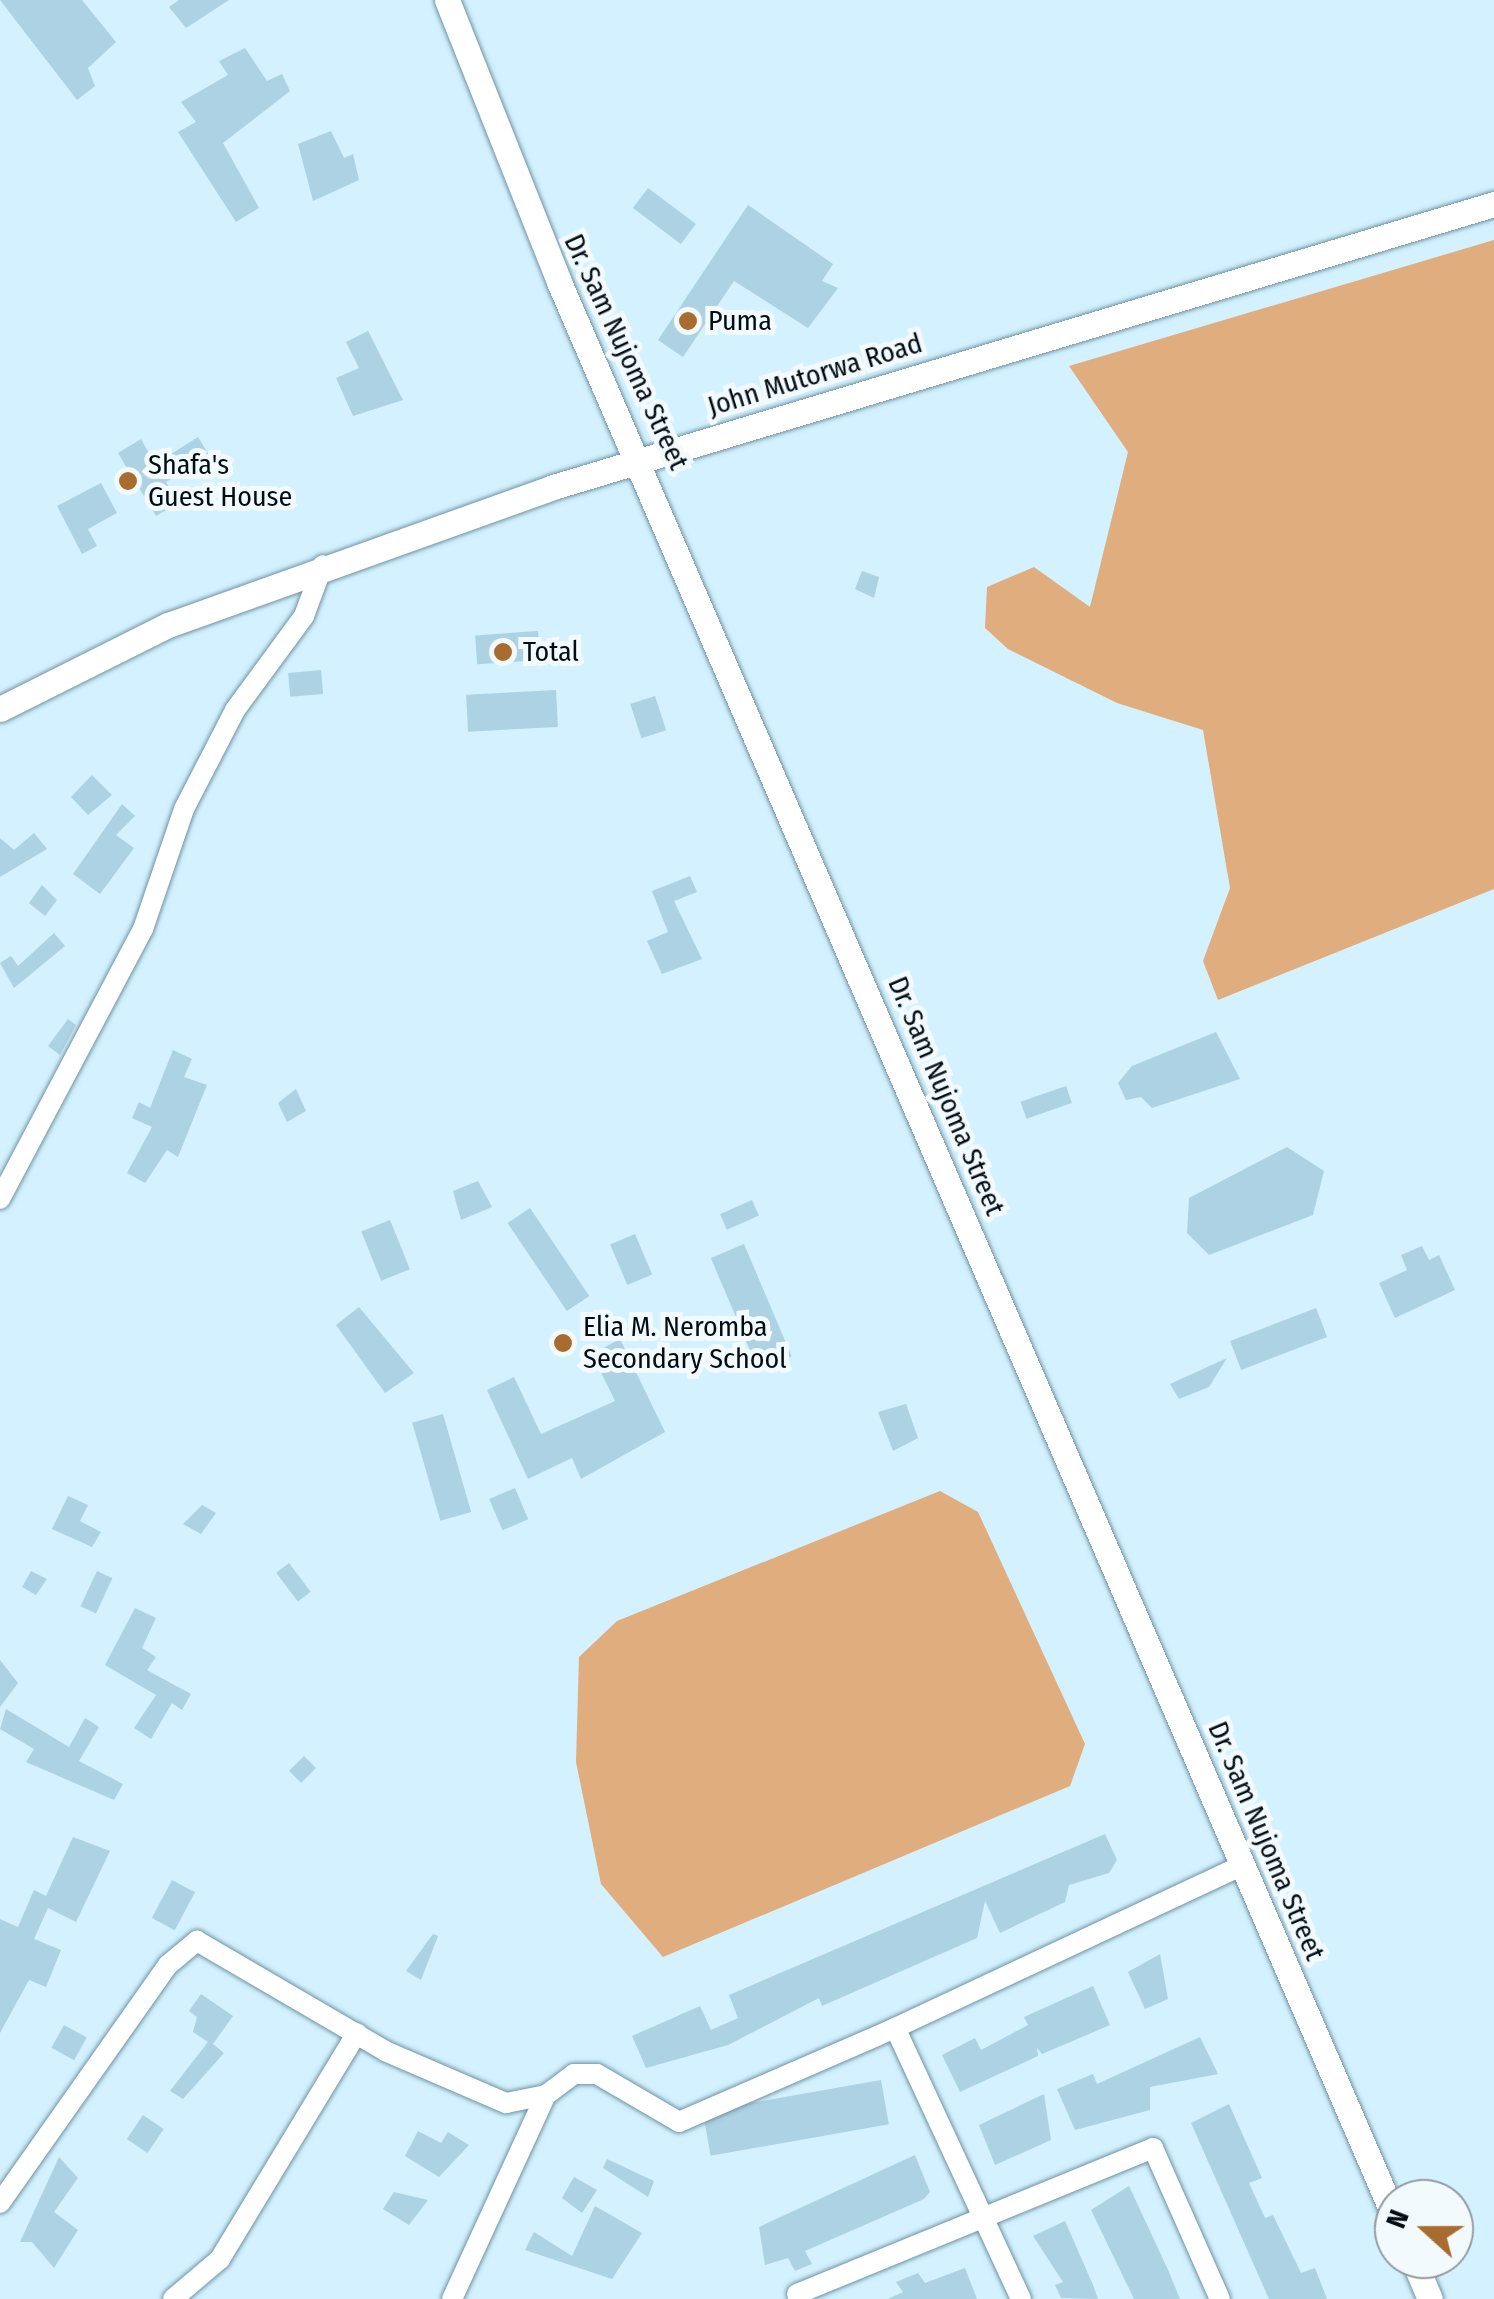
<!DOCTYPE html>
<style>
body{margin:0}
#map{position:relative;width:1494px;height:2299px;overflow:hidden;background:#d3f1fe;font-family:"Fira Sans Condensed",sans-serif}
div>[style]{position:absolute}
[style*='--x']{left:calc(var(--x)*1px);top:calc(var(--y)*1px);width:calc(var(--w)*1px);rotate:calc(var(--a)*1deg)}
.green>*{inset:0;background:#dfad7e}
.building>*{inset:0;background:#add2e3;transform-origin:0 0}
.roads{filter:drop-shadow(0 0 2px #6f92a2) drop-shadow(0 0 2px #6f92a2)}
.minor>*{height:20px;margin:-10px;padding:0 10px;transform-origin:10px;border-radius:10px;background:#fff}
.tertiary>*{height:25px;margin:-12.5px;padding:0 12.5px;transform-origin:12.5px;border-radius:12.5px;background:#fff}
.dots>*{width:28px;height:28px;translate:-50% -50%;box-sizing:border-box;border:5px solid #f2fafd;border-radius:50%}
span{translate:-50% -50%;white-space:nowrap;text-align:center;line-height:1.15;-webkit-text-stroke:10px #f2fafd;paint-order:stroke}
.poi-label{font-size:28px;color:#020d13}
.left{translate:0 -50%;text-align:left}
.street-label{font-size:28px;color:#020d13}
.north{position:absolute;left:1374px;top:2179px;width:100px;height:100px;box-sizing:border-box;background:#f2fafd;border:2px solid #929b9f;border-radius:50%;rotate:291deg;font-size:28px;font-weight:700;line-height:40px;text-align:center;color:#020d13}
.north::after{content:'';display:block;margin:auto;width:35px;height:45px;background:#a86d2e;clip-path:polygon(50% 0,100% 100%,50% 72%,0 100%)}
</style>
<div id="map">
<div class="green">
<div style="clip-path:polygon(1494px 240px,1494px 889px,1218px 1000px,1203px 961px,1230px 888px,1203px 730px,1117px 703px,1008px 649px,985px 628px,987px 587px,1034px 567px,1090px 607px,1128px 452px,1069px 366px)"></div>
<div style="clip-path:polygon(940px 1491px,978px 1512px,1085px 1744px,1070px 1786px,663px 1957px,601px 1884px,576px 1762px,579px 1657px,617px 1621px)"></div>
</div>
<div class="building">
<div style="clip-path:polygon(0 0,82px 0,116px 42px,88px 68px,95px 86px,77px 100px)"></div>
<div style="clip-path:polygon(179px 0,229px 0,186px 28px,169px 7px)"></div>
<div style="clip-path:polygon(245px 48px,267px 81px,282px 74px,290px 91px,223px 143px,259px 208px,236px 222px,178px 132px,196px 122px,181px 102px,228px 75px,219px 61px)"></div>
<div style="clip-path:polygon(331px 131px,344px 158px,353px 154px,359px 180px,313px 201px,298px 144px)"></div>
<div style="left:648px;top:188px;width:60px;height:25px;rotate:37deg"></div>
<div style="clip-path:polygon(748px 205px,833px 264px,822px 281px,838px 288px,808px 328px,734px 281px,683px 357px,658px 340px)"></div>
<div style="clip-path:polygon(368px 331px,403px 400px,353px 416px,336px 378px,359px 368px,346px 342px)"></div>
<div style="clip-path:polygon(198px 437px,209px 455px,166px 482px,178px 503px,156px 516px,118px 453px,141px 439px,155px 464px)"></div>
<div style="clip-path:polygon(101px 483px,117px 513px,88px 529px,97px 546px,82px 554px,57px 506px)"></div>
<div style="clip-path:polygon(862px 571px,879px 577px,874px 598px,855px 589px)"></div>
<div style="left:538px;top:631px;width:29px;height:63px;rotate:86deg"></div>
<div style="left:321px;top:670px;width:24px;height:33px;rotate:85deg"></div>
<div style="left:556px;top:690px;width:37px;height:90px;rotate:87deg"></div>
<div style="left:655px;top:696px;width:36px;height:26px;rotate:72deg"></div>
<div style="clip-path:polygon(92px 775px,112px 795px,88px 815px,71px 797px)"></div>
<div style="clip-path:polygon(122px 804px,135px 816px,116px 835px,134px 848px,100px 894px,73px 874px)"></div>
<div style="clip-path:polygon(34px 833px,47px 849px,0 877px,0 838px,14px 850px)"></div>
<div style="clip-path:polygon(690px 876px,697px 892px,674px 901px,702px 959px,662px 974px,647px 941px,668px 932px,652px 891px)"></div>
<div style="clip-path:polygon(42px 885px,57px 900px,45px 916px,29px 903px)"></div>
<div style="clip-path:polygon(54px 933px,65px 946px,14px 988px,0 963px,11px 956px,18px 966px)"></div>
<div style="clip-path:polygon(68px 1019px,76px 1025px,60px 1055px,48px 1046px)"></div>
<div style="clip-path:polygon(1216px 1032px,1240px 1079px,1152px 1108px,1141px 1097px,1126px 1100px,1118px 1083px,1132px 1066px)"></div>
<div style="clip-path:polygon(173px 1050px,192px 1059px,184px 1077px,207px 1085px,178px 1157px,167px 1150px,145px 1183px,127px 1173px,152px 1127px,132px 1118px,139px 1102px,150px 1108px)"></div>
<div style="left:1066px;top:1086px;width:18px;height:48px;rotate:71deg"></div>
<div style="clip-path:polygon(296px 1089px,306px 1111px,287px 1122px,278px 1103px)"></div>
<div style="clip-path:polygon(1287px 1147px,1324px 1171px,1313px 1215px,1209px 1255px,1187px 1233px,1189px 1198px)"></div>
<div style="clip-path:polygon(478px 1181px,492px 1207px,461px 1220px,453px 1191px)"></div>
<div style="left:752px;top:1200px;width:17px;height:35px;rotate:66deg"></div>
<div style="left:530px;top:1208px;width:106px;height:27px;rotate:56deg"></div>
<div style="left:390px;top:1220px;width:53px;height:31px;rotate:68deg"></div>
<div style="left:635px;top:1234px;width:44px;height:27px;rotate:67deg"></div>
<div style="left:744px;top:1244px;width:122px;height:36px;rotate:67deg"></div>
<div style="clip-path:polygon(1422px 1246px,1429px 1260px,1439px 1255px,1455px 1290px,1395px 1318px,1379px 1283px,1407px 1270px,1401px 1255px)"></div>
<div style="clip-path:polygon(359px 1307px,414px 1373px,385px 1393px,336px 1325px)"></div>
<div style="left:1316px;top:1308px;width:31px;height:92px;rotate:69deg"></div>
<div style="clip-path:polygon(620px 1339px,665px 1432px,581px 1479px,572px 1458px,528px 1479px,487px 1390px,514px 1377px,541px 1434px,615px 1401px,592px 1354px)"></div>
<div style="clip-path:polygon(1227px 1358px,1209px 1387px,1179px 1399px,1170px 1384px)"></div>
<div style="clip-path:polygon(906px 1404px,918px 1438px,893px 1451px,878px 1412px)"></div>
<div style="left:443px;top:1414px;width:102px;height:32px;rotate:74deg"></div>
<div style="left:515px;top:1488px;width:34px;height:28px;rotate:67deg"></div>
<div style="clip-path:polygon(68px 1496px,88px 1505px,80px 1521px,101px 1532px,92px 1547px,52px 1529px)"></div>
<div style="clip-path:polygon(202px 1505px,216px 1513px,201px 1534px,183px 1524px)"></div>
<div style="left:289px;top:1563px;width:36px;height:16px;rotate:53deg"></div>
<div style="clip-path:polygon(31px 1571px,47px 1579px,36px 1595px,22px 1587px)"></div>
<div style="left:97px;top:1571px;width:17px;height:39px;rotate:25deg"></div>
<div style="clip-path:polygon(135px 1608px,156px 1618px,142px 1648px,156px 1657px,147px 1670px,191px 1694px,182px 1710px,172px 1703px,151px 1739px,134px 1728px,156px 1695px,105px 1665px)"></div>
<div style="clip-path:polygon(0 1660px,18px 1683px,0 1707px)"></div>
<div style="clip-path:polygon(6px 1709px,69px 1747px,85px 1718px,99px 1727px,79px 1761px,123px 1784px,114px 1800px,26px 1762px,34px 1749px,0 1729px)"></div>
<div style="left:304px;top:1756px;width:17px;height:21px;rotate:45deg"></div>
<div style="clip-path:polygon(1105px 1834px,1117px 1860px,1109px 1873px,1069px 1885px,1065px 1902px,1000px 1933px,985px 1901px,977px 1938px,822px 2006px,819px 1998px,728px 2045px,646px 2068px,632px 2036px,700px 2006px,711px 2030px,738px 2018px,729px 1995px)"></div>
<div style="clip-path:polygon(73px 1837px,110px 1851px,76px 1922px,48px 1908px,34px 1939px,61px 1950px,46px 1987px,29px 1980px,0 2033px,0 1919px,18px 1927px,34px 1890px,46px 1896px)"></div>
<div style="left:172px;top:1880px;width:26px;height:43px;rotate:28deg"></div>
<div style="clip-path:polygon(433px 1934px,438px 1936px,421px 1980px,406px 1971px)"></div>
<div style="clip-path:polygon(1160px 1954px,1168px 1999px,1145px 2009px,1128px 1972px)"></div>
<div style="clip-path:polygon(1093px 1986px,1110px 2025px,1042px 2054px,1037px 2048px,1038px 2056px,960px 2092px,942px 2055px,975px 2038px,981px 2050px,1028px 2025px,1024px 2017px)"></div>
<div style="clip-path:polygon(201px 1994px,233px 2016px,213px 2044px,224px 2053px,183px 2099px,170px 2091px,208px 2042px,193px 2032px,197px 2017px,189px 2011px)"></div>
<div style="left:64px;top:2025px;width:26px;height:26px;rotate:29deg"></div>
<div style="clip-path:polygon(1200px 2037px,1218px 2074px,1150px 2087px,1150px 2110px,1075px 2130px,1057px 2089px,1093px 2074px,1097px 2084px)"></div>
<div style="left:881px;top:2080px;width:45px;height:181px;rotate:80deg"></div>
<div style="clip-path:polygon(1044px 2094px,1051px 2140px,995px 2165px,979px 2125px)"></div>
<div style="clip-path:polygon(1229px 2104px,1262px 2178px,1249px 2183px,1265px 2218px,1273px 2215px,1301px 2273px,1315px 2268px,1327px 2299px,1269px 2299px,1191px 2123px)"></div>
<div style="left:143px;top:2115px;width:25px;height:29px;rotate:34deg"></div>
<div style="clip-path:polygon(418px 2131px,441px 2143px,448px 2132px,469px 2145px,439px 2177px,405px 2156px)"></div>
<div style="clip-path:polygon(915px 2155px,930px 2192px,924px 2199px,805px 2251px,812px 2264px,795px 2271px,788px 2258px,765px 2265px,759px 2227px)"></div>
<div style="clip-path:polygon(59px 2157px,78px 2178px,54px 2212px,78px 2230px,54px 2268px,32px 2242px,20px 2242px)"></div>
<div style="clip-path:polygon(607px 2159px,654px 2181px,648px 2197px,603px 2168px)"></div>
<div style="clip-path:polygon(574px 2177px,597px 2190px,582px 2213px,562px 2198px)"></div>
<div style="clip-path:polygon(1129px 2186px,1169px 2272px,1180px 2299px,1134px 2299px,1091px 2210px)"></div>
<div style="clip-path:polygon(394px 2192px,428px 2200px,409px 2225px,383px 2209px)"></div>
<div style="clip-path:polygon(595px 2206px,642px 2233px,612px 2279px,525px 2250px,534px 2232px,572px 2256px)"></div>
<div style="clip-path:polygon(1065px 2221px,1093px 2285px,1098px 2299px,1061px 2298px,1055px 2285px,1063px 2282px,1033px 2236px)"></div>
<div style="clip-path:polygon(965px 2268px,977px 2299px,888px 2299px,903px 2292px,896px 2282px,918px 2273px,925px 2283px)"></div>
</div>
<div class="roads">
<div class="minor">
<div style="--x:0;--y:1199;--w:306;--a:-62.1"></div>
<div style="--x:143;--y:929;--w:127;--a:-71.1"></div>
<div style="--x:184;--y:809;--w:111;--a:-62.7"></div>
<div style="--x:235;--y:710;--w:117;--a:-53.7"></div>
<div style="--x:304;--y:616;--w:54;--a:-69.6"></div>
<div style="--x:0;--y:2203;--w:291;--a:-54.8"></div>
<div style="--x:168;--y:1965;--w:38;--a:-40"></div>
<div style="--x:197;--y:1941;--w:218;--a:30.3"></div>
<div style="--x:385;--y:2051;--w:132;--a:23.3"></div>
<div style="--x:506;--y:2103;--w:41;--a:-11.3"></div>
<div style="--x:546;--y:2095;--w:35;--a:-37"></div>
<div style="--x:574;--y:2074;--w:23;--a:0"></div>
<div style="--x:597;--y:2074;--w:95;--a:30.3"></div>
<div style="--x:679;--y:2122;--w:236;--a:-23.5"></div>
<div style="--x:797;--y:2294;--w:385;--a:-22.3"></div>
<div style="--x:1153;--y:2148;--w:165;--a:66.1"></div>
<div style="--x:173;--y:2299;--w:62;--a:-40.4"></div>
<div style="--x:220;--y:2259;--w:264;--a:-58.8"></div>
<div style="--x:452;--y:2299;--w:225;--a:-65.3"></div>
<div style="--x:1021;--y:2299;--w:299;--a:-114.9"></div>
<div style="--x:895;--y:2028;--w:384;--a:-25.1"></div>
</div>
<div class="tertiary">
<div style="--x:447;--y:0;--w:303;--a:68.3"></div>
<div style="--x:559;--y:282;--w:2107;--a:66.65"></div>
<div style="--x:0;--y:709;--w:188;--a:-26.6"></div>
<div style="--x:168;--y:625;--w:409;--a:-19.7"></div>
<div style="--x:553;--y:487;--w:983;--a:-16.74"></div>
<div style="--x:1413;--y:2259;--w:43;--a:67"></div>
</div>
</div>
<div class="dots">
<div style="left:688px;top:321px;background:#a86d2e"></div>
<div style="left:128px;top:481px;background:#a86d2e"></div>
<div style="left:503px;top:652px;background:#a86d2e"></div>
<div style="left:563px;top:1343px;background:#a86d2e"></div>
</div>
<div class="poi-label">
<span class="left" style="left:708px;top:321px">Puma</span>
<span class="left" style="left:148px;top:481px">Shafa's<br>Guest House</span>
<span class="left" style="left:523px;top:652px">Total</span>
<span class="left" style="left:583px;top:1343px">Elia M. Neromba<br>Secondary School</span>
</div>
<div class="street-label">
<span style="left:626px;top:352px;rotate:65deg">Dr. Sam Nujoma Street</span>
<span style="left:815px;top:375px;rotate:-17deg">John Mutorwa Road</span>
<span style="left:946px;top:1096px;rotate:67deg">Dr. Sam Nujoma Street</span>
<span style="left:1266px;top:1841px;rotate:67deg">Dr. Sam Nujoma Street</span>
</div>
<div class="north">N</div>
</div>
